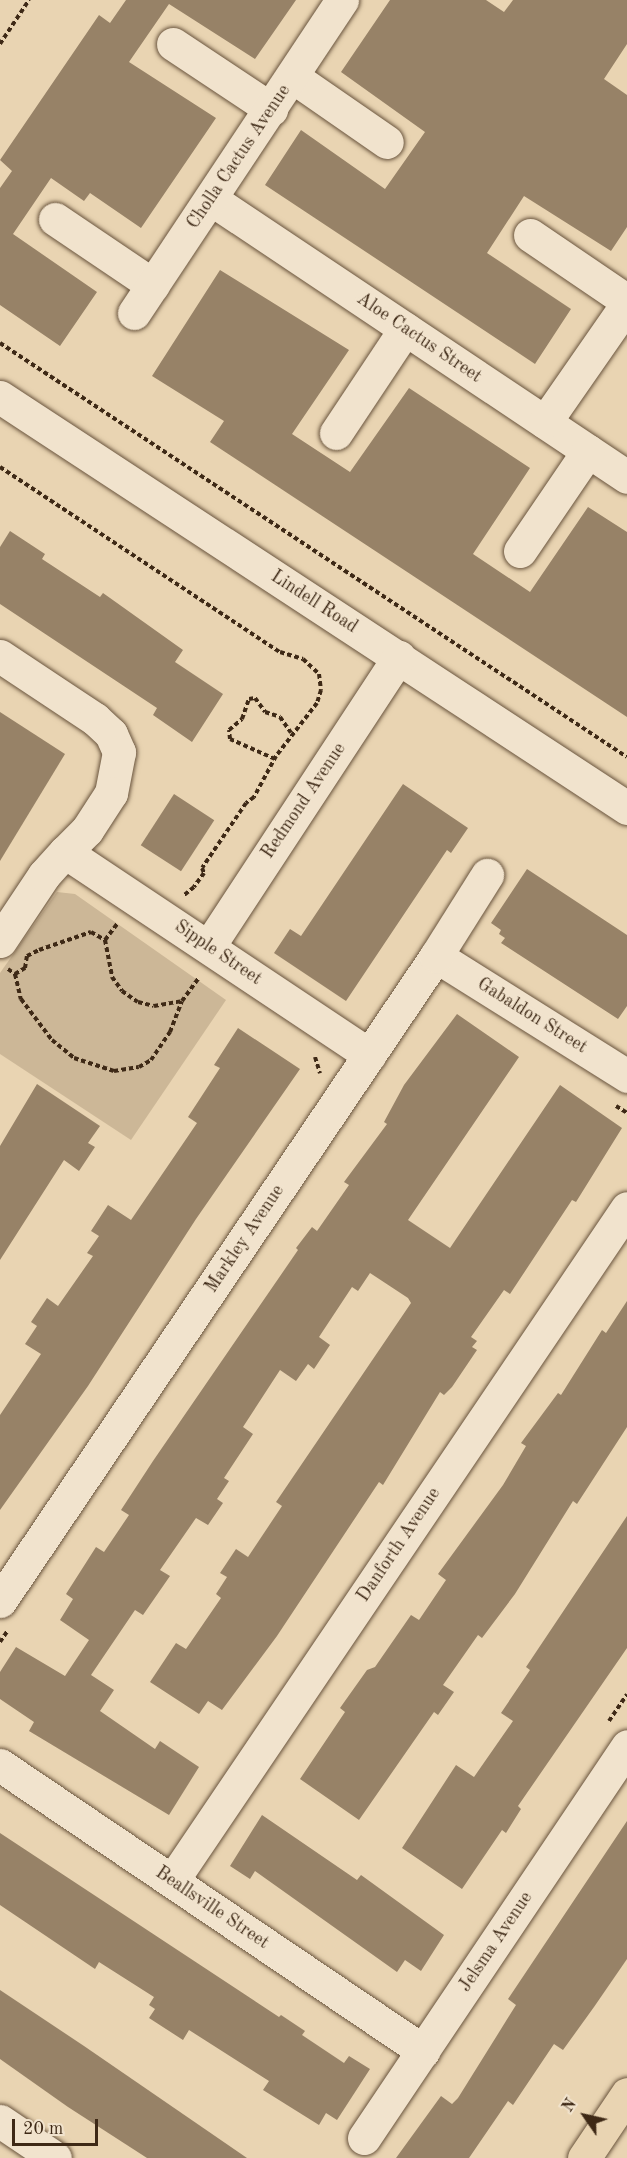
<!DOCTYPE html>
<style>
body{margin:0}
#map{position:relative;width:627px;height:2158px;overflow:hidden;background:#e9d4b2;font-family:"Old Standard TT",serif}
div>[style]{position:absolute}
[style*='--x']{left:calc(var(--x)*1px);top:calc(var(--y)*1px);width:calc(var(--w)*1px);rotate:calc(var(--a)*1deg)}
.green>*{inset:0;background:#ccb797}
.building>*{inset:0;background:#978267;transform-origin:0 0}
.path>*{height:4px;margin-top:-2px;transform-origin:0;background:repeating-linear-gradient(90deg,#3e2916 0 4.5px,transparent 0 7.5px)}
.roads{filter:drop-shadow(0 0 2px #69543d) drop-shadow(0 0 2px #69543d)}
.minor>*{height:33px;margin:-16.5px;padding:0 16.5px;transform-origin:16.5px;border-radius:16.5px;background:#f1e3cd}
.major>*{height:33px;margin:-16.5px;padding:0 16.5px;transform-origin:16.5px;border-radius:16.5px;background:#e9d4b2}
span{translate:-50% -50%;white-space:nowrap;text-align:center;line-height:1.15;-webkit-text-stroke:5px #f1e3cd;paint-order:stroke}
.street-label{font-size:18px;color:#3e2916}
.north{position:absolute;left:555px;top:2086px;width:60px;height:60px;-webkit-text-stroke:4px #f1e3cd;paint-order:stroke;rotate:304deg;font-size:16px;font-weight:700;line-height:24px;text-align:center;color:#3e2916}
.north::after{content:'';display:block;margin:auto;width:21px;height:27px;background:#3e2916;clip-path:polygon(50% 0,100% 100%,50% 72%,0 100%)}
.scale{position:absolute;left:12px;top:2119px;width:86px;height:27px;box-sizing:border-box;border:3px solid #3e2916;border-top:0;padding-left:8px;font-size:18px;line-height:21px;white-space:nowrap;color:#3e2916;-webkit-text-stroke:4px #f1e3cd;paint-order:stroke}
</style>
<div id="map">
<div class="green">
<div style="clip-path:polygon(57px 892px,75px 894px,226px 1000px,131px 1140px,0 1054px,0 973px)"></div>
</div>
<div class="building">
<div style="clip-path:polygon(126px 0,296px 0,255px 59px,169px 4px,129px 62px,216px 118px,141px 228px,90px 193px,84px 201px,51px 178px,13px 234px,97px 292px,60px 346px,0 305px,0 188px,12px 171px,0 160px,99px 15px,110px 23px)"></div>
<div style="clip-path:polygon(390px 0,486px 0,504px 12px,513px 0,627px 0,627px 44px,604px 79px,627px 95px,627px 227px,611px 251px,524px 196px,487px 253px,571px 309px,535px 364px,265px 185px,301px 130px,385px 189px,425px 132px,341px 72px)"></div>
<div style="clip-path:polygon(220px 270px,349px 350px,292px 434px,350px 472px,409px 388px,530px 468px,473px 554px,530px 592px,588px 507px,627px 532px,627px 717px,210px 442px,224px 421px,152px 376px)"></div>
<div style="clip-path:polygon(10px 531px,45px 554px,42px 559px,100px 597px,103px 593px,183px 650px,175px 662px,223px 694px,192px 742px,153px 715px,157px 708px,0 604px,0 547px)"></div>
<div style="clip-path:polygon(0 712px,65px 754px,0 861px)"></div>
<div style="clip-path:polygon(403px 784px,468px 828px,451px 853px,447px 850px,346px 1001px,274px 953px,290px 929px,301px 936px)"></div>
<div style="left:174px;top:794px;width:48px;height:61px;rotate:33deg"></div>
<div style="clip-path:polygon(527px 869px,627px 935px,627px 1006px,618px 1019px,501px 943px,505px 938px,499px 934px,501px 930px,491px 923px)"></div>
<div style="clip-path:polygon(457px 1014px,519px 1057px,408px 1220px,450px 1248px,560px 1085px,622px 1128px,576px 1202px,572px 1200px,510px 1294px,504px 1290px,471px 1337px,477px 1341px,472px 1347px,477px 1350px,452px 1387px,444px 1395px,440px 1392px,383px 1485px,379px 1482px,277px 1636px,222px 1710px,208px 1701px,199px 1714px,150px 1682px,176px 1643px,186px 1649px,221px 1598px,216px 1594px,227px 1577px,220px 1573px,236px 1549px,248px 1557px,282px 1506px,276px 1502px,411px 1303px,408px 1298px,370px 1273px,358px 1291px,352px 1287px,319px 1337px,330px 1345px,314px 1369px,308px 1364px,296px 1381px,280px 1370px,243px 1427px,253px 1434px,224px 1478px,229px 1481px,217px 1499px,223px 1503px,208px 1525px,196px 1518px,160px 1570px,170px 1576px,143px 1615px,135px 1610px,91px 1675px,114px 1690px,100px 1711px,155px 1749px,160px 1741px,199px 1767px,169px 1815px,29px 1731px,34px 1722px,0 1699px,0 1672px,16px 1647px,65px 1676px,89px 1640px,60px 1620px,73px 1599px,66px 1594px,96px 1547px,104px 1552px,129px 1515px,121px 1510px,153px 1461px,298px 1250px,296px 1248px,312px 1227px,317px 1231px,349px 1185px,344px 1182px,387px 1124px,384px 1122px,404px 1085px)"></div>
<div style="clip-path:polygon(238px 1028px,300px 1069px,196px 1219px,88px 1386px,0 1510px,0 1415px,41px 1354px,25px 1344px,37px 1326px,31px 1322px,47px 1298px,58px 1306px,93px 1256px,87px 1253px,99px 1236px,91px 1231px,108px 1205px,131px 1220px,197px 1123px,188px 1117px,220px 1068px,214px 1065px)"></div>
<div style="clip-path:polygon(37px 1084px,100px 1126px,88px 1143px,95px 1147px,79px 1171px,64px 1160px,0 1260px,0 1146px)"></div>
<div style="clip-path:polygon(627px 1301px,627px 1427px,577px 1504px,573px 1501px,515px 1594px,482px 1638px,478px 1635px,443px 1685px,454px 1692px,438px 1715px,434px 1712px,359px 1820px,300px 1779px,345px 1712px,340px 1708px,367px 1670px,375px 1667px,411px 1615px,419px 1620px,446px 1580px,438px 1574px,503px 1485px,526px 1446px,521px 1443px,558px 1393px,561px 1395px,602px 1330px,606px 1333px)"></div>
<div style="clip-path:polygon(627px 1516px,627px 1648px,518px 1806px,521px 1809px,506px 1833px,502px 1830px,462px 1889px,402px 1848px,456px 1765px,474px 1777px,513px 1721px,501px 1713px,530px 1670px,526px 1667px)"></div>
<div style="clip-path:polygon(262px 1815px,357px 1880px,361px 1875px,444px 1935px,421px 1971px,405px 1960px,397px 1972px,255px 1871px,250px 1879px,230px 1866px)"></div>
<div style="clip-path:polygon(627px 1821px,627px 1959px,594px 2007px,563px 2050px,554px 2044px,513px 2105px,508px 2101px,469px 2158px,396px 2158px,441px 2096px,452px 2104px,458px 2098px,516px 2005px,508px 1999px)"></div>
<div style="clip-path:polygon(0 1833px,279px 2017px,281px 2015px,305px 2031px,302px 2035px,344px 2063px,349px 2056px,370px 2069px,337px 2120px,326px 2113px,319px 2125px,263px 2090px,269px 2081px,189px 2030px,183px 2040px,149px 2018px,155px 2009px,149px 2005px,154px 1997px,99px 1962px,95px 1969px,0 1905px)"></div>
<div style="clip-path:polygon(0 1990px,84px 2046px,247px 2158px,147px 2158px,68px 2107px,0 2059px)"></div>
</div>
<div class="path">
<div style="--x:0;--y:44;--w:53;--a:-56.6"></div>
<div style="--x:0;--y:343;--w:751;--a:33.44"></div>
<div style="--x:0;--y:467;--w:336;--a:33.5"></div>
<div style="--x:280;--y:652;--w:24;--a:17"></div>
<div style="--x:303;--y:659;--w:22;--a:43"></div>
<div style="--x:319;--y:674;--w:16;--a:83"></div>
<div style="--x:321;--y:690;--w:14;--a:107"></div>
<div style="--x:317;--y:703;--w:67;--a:127.7"></div>
<div style="--x:276;--y:756;--w:47;--a:118.2"></div>
<div style="--x:254;--y:797;--w:10;--a:143"></div>
<div style="--x:246;--y:803;--w:78;--a:124.1"></div>
<div style="--x:202;--y:868;--w:5;--a:68"></div>
<div style="--x:204;--y:873;--w:17;--a:126"></div>
<div style="--x:194;--y:887;--w:13;--a:141"></div>
<div style="--x:275;--y:759;--w:49;--a:-156"></div>
<div style="--x:230;--y:739;--w:9;--a:-96"></div>
<div style="--x:229;--y:730;--w:17;--a:-40"></div>
<div style="--x:242;--y:719;--w:21;--a:-71"></div>
<div style="--x:249;--y:699;--w:6;--a:-9"></div>
<div style="--x:255;--y:698;--w:17;--a:54"></div>
<div style="--x:265;--y:712;--w:16;--a:18"></div>
<div style="--x:280;--y:717;--w:19;--a:55"></div>
<div style="--x:105;--y:940;--w:38;--a:79"></div>
<div style="--x:112;--y:977;--w:17;--a:54"></div>
<div style="--x:122;--y:991;--w:19;--a:35"></div>
<div style="--x:138;--y:1002;--w:16;--a:14"></div>
<div style="--x:154;--y:1006;--w:28;--a:-10"></div>
<div style="--x:8;--y:969;--w:9;--a:36"></div>
<div style="--x:15;--y:974;--w:26;--a:77"></div>
<div style="--x:21;--y:999;--w:51;--a:52.9"></div>
<div style="--x:52;--y:1040;--w:28;--a:39"></div>
<div style="--x:74;--y:1058;--w:42;--a:18"></div>
<div style="--x:114;--y:1071;--w:25;--a:-9"></div>
<div style="--x:139;--y:1067;--w:14;--a:-30"></div>
<div style="--x:151;--y:1060;--w:34;--a:-56"></div>
<div style="--x:170;--y:1032;--w:33;--a:-69"></div>
<div style="--x:182;--y:1001;--w:29;--a:-54"></div>
<div style="--x:15;--y:974;--w:12;--a:-31"></div>
<div style="--x:25;--y:968;--w:12;--a:-81"></div>
<div style="--x:27;--y:956;--w:13;--a:-27"></div>
<div style="--x:39;--y:950;--w:55;--a:-19.1"></div>
<div style="--x:91;--y:932;--w:16;--a:30"></div>
<div style="--x:105;--y:940;--w:21;--a:-53"></div>
<div style="--x:315;--y:1057;--w:17;--a:73"></div>
<div style="--x:616;--y:1106;--w:13;--a:32"></div>
<div style="--x:0;--y:1642;--w:14;--a:-56"></div>
<div style="--x:609;--y:1721;--w:32;--a:-56"></div>
</div>
<div class="roads">
<div class="minor">
<div style="--x:173;--y:44;--w:118;--a:33.6"></div>
<div style="--x:293;--y:77;--w:114;--a:34.7"></div>
<div style="--x:211;--y:199;--w:500;--a:33.75"></div>
<div style="--x:55;--y:219;--w:118;--a:34"></div>
<div style="--x:530;--y:235;--w:117;--a:34.2"></div>
<div style="--x:134;--y:313;--w:376;--a:-56.4"></div>
<div style="--x:0;--y:397;--w:750;--a:33.24"></div>
<div style="--x:545;--y:422;--w:144;--a:-55.2"></div>
<div style="--x:336;--y:433;--w:125;--a:-56.4"></div>
<div style="--x:520;--y:551;--w:121;--a:-55.8"></div>
<div style="--x:0;--y:656;--w:114;--a:33.6"></div>
<div style="--x:95;--y:719;--w:22;--a:43"></div>
<div style="--x:111;--y:734;--w:20;--a:66"></div>
<div style="--x:119;--y:752;--w:42;--a:101"></div>
<div style="--x:111;--y:793;--w:44;--a:123"></div>
<div style="--x:87;--y:830;--w:31;--a:135"></div>
<div style="--x:65;--y:852;--w:366;--a:33.7"></div>
<div style="--x:0;--y:941;--w:79;--a:-56.3"></div>
<div style="--x:44;--y:875;--w:31;--a:-48"></div>
<div style="--x:209;--y:946;--w:346;--a:-56.7"></div>
<div style="--x:436;--y:956;--w:226;--a:32.1"></div>
<div style="--x:0;--y:1601;--w:779;--a:-55.94"></div>
<div style="--x:436;--y:956;--w:96;--a:-57.8"></div>
<div style="--x:0;--y:1765;--w:511;--a:34.06"></div>
<div style="--x:172;--y:1881;--w:812;--a:-55.94"></div>
<div style="--x:0;--y:2121;--w:66;--a:33.9"></div>
<div style="--x:364;--y:2138;--w:472;--a:-56.1"></div>
</div>
<div class="major">
<div style="--x:584;--y:2158;--w:77;--a:-56.1"></div>
</div>
</div>
<div class="street-label">
<span style="left:239px;top:157px;rotate:-56deg">Cholla Cactus Avenue</span>
<span style="left:419px;top:338px;rotate:34deg">Aloe Cactus Street</span>
<span style="left:314px;top:602px;rotate:33deg">Lindell Road</span>
<span style="left:304px;top:801px;rotate:-56deg">Redmond Avenue</span>
<span style="left:218px;top:953px;rotate:34deg">Sipple Street</span>
<span style="left:532px;top:1016px;rotate:32deg">Gabaldon Street</span>
<span style="left:245px;top:1239px;rotate:-56deg">Markley Avenue</span>
<span style="left:399px;top:1545px;rotate:-56deg">Danforth Avenue</span>
<span style="left:212px;top:1908px;rotate:34deg">Beallsville Street</span>
<span style="left:496px;top:1942px;rotate:-56deg">Jelsma Avenue</span>
</div>
<div class="north">N</div>
<div class="scale">20 m</div>
</div>
